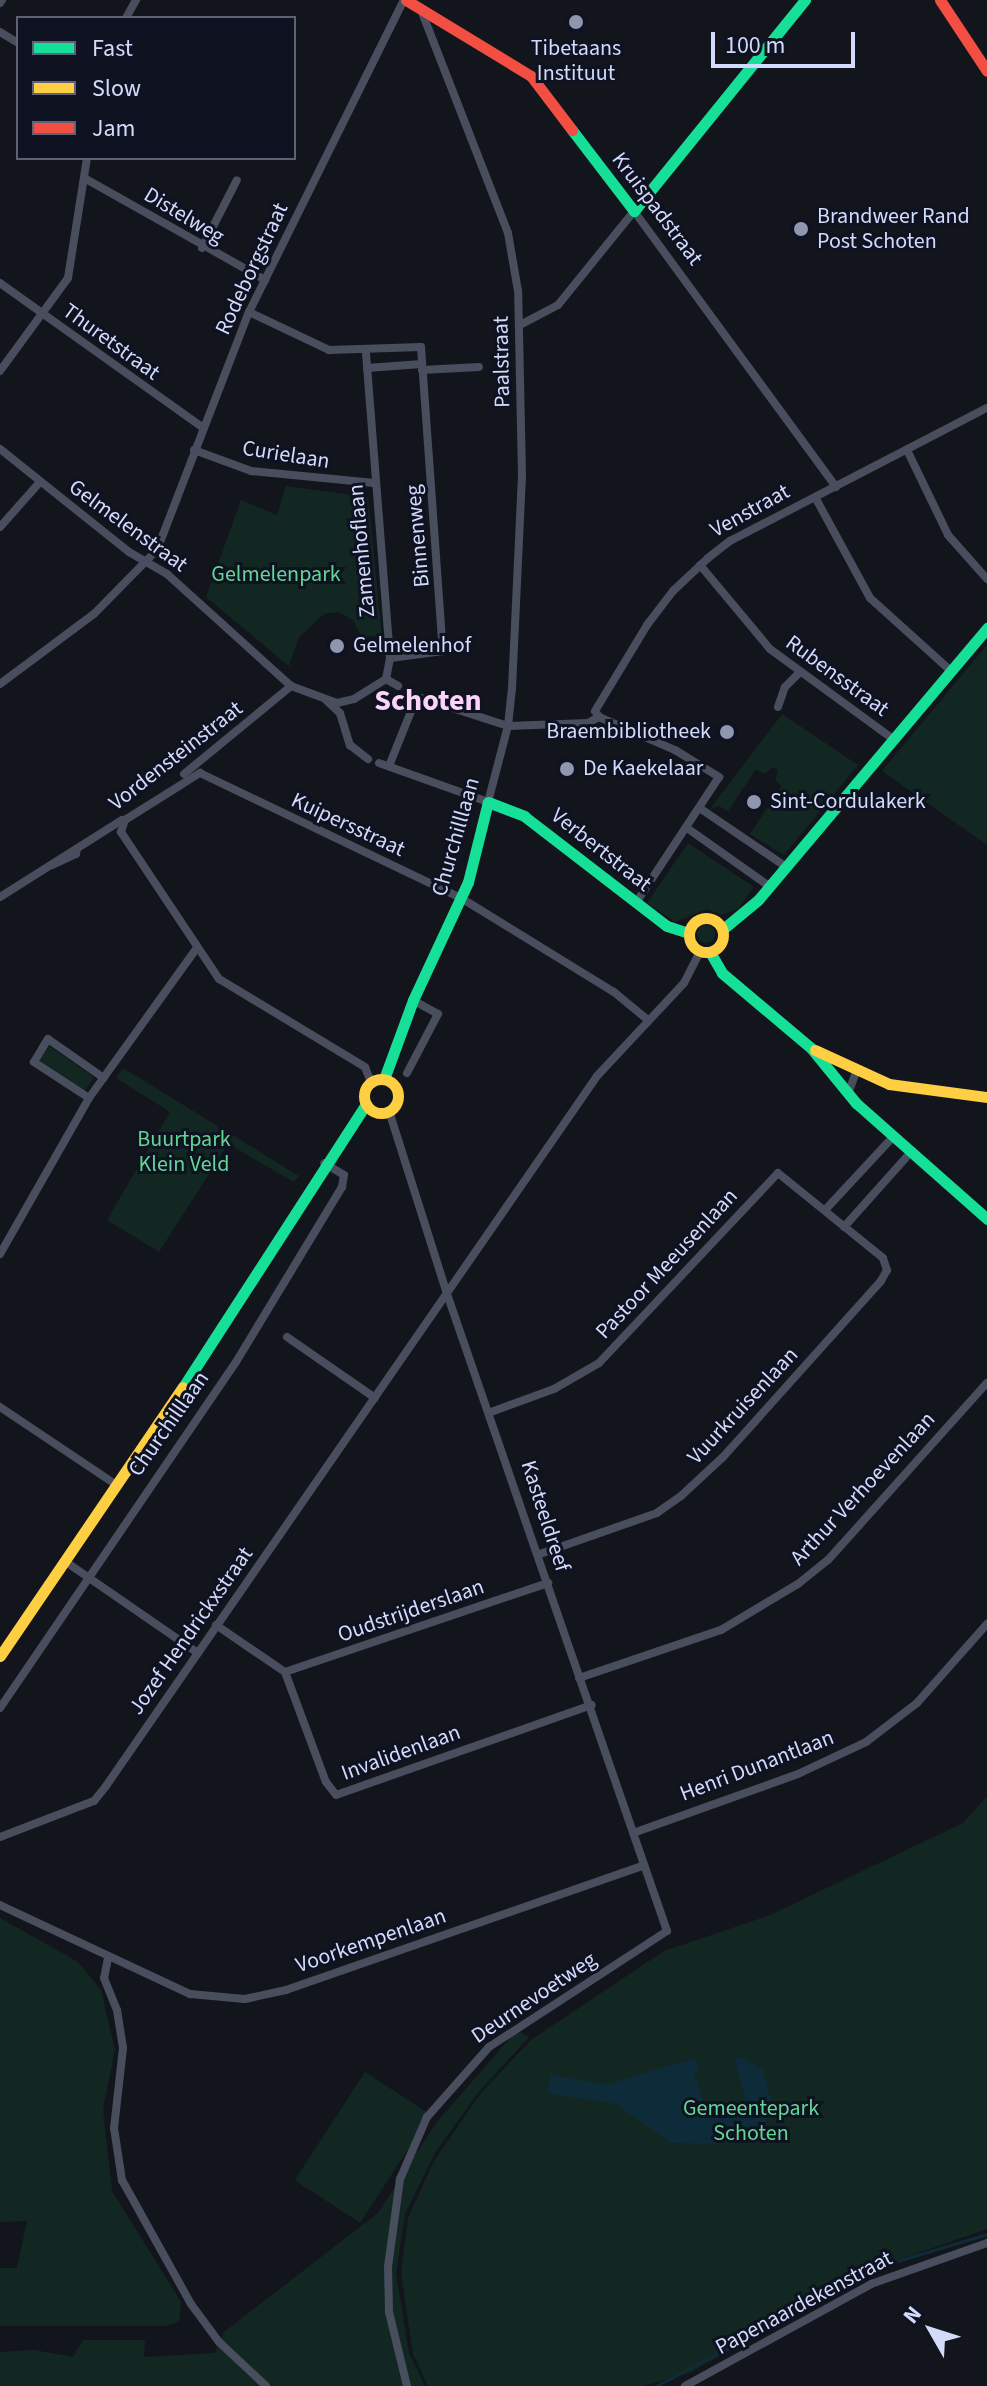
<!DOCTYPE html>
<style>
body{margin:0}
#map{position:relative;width:987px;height:2386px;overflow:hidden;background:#13151d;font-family:"Source Sans 3",sans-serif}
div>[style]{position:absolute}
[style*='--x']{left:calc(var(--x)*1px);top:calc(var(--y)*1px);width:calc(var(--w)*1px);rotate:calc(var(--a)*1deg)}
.green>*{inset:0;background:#122721;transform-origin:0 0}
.round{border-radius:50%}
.water>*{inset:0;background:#0e2b39}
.stream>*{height:3px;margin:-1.5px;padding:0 1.5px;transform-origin:1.5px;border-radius:1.5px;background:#0e2b39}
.street>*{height:8px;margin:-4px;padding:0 4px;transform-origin:4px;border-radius:4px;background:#484e5d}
.fast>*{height:11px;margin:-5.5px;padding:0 5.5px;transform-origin:5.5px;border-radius:5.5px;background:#16e098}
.slow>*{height:11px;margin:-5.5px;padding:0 5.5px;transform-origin:5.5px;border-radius:5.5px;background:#ffcf43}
.slow>.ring{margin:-5.5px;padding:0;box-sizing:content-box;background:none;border:11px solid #ffcf43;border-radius:50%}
.jam>*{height:11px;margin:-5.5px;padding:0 5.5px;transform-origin:5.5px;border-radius:5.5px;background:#f24e42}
.dots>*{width:22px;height:22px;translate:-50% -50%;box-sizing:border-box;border:4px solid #0f1221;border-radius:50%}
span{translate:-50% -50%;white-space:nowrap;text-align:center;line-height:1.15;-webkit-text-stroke:6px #0f1221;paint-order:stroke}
.poi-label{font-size:22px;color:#d2dbfc}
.left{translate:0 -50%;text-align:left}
.right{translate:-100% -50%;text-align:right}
.street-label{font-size:22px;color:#d2dbfc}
.park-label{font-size:22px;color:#64d694}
.district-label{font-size:30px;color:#fcd4fa;font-weight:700}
.legend{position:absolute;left:16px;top:16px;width:280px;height:144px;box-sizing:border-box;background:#0f1221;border:2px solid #5d6279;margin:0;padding:10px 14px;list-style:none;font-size:24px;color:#d2dbfc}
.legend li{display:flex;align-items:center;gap:16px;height:40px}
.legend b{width:40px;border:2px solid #5d6279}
.north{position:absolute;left:891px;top:2290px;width:80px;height:80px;-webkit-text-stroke:6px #0f1221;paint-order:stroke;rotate:309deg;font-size:22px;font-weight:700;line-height:32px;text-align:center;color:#d2dbfc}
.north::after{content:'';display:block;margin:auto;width:28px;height:36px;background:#d2dbfc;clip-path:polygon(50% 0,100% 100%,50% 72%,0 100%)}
.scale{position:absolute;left:711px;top:32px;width:144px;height:36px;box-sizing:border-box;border:4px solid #d2dbfc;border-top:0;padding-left:10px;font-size:24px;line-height:28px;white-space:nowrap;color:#d2dbfc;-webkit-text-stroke:6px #0f1221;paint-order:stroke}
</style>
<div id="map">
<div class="green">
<div style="clip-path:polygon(286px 486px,368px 497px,382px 636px,361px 636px,353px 620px,338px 612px,324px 614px,299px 637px,289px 666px,206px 597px,241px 500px,277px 515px)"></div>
<div style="clip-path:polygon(987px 645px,987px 845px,882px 771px)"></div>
<div style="clip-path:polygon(782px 714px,858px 765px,784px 855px,750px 834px,782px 786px,775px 780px,778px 770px,773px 767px,765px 774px,756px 769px,728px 811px,719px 806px,710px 809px)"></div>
<div style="clip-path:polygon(688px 843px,754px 887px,739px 908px,722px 915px,707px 909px,675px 922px,647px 903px)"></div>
<div class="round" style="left:697px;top:925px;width:18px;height:18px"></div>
<div style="left:49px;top:1046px;width:55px;height:17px;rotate:35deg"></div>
<div style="clip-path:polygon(123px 1068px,299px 1176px,294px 1182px,228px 1144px,159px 1252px,107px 1220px,170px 1112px,116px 1078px)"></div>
<div style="clip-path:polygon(987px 1796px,987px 2229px,881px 2266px,689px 2373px,644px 2386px,428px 2386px,413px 2354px,401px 2273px,408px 2218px,434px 2161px,480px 2094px,531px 2040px,664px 1951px,768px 1916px,963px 1823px)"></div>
<div style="clip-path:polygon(0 1918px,78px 1962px,101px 1990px,115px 2050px,103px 2109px,112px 2191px,181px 2302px,179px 2321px,166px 2326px,0 2326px,0 2268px,17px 2268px,27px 2221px,0 2222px)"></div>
<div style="clip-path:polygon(517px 2030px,529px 2037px,477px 2094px,435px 2153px,405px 2214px,396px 2274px,409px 2353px,425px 2386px,0 2386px,0 2352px,34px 2350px,73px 2357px,83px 2340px,145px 2340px,144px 2357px,215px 2353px,224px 2332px,378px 2213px,436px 2123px)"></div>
<div style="left:365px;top:2072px;width:78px;height:129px;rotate:33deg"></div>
</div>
<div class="water">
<div style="clip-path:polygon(741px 2057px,762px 2069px,774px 2109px,763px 2126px,719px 2144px,671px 2143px,616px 2104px,547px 2093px,551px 2075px,607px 2085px,694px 2058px,699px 2069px,694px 2074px,708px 2115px,746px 2101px,734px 2059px)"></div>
</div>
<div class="stream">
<div style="--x:656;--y:2386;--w:255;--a:-28.1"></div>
<div style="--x:881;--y:2266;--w:111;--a:-16.8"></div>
</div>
<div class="street">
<div style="--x:0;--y:3;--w:4;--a:-56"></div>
<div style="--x:126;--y:18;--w:21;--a:-61"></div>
<div style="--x:0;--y:32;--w:21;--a:31"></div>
<div style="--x:86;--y:179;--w:206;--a:29.4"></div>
<div style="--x:202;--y:248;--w:76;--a:-62.8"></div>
<div style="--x:0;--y:283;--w:249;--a:35.5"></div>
<div style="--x:249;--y:312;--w:89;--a:25.4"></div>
<div style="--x:329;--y:350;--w:92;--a:-1.9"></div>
<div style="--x:421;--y:347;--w:305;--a:85.9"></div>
<div style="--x:443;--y:651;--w:53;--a:172.5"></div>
<div style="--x:520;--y:325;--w:43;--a:-27.8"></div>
<div style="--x:558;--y:305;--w:121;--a:-51"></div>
<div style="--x:634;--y:211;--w:342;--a:53.8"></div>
<div style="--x:367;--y:368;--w:55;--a:-4.2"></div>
<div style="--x:422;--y:370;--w:57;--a:-3"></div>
<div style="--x:0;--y:371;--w:115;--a:-53.8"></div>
<div style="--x:68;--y:278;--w:121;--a:-81"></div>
<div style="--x:0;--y:449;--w:165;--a:38.6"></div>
<div style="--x:129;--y:552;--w:44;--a:30.1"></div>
<div style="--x:167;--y:574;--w:167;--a:42.1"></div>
<div style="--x:291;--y:686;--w:49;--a:20.3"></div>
<div style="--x:337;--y:703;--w:17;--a:-13"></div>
<div style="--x:354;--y:699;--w:38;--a:-32"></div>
<div style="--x:386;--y:679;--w:21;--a:-79"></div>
<div style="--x:390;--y:658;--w:307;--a:-94.5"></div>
<div style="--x:194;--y:450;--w:61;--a:20.2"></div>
<div style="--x:251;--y:471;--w:124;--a:5.6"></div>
<div style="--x:907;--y:450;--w:94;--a:64.2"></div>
<div style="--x:948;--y:535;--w:59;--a:48.4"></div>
<div style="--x:815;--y:497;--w:115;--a:61.4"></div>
<div style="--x:870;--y:598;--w:109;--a:42"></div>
<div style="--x:0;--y:527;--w:59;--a:-48.4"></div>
<div style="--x:700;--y:565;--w:109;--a:50.2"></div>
<div style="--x:770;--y:649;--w:152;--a:36.2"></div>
<div style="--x:386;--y:679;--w:14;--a:30"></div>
<div style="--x:0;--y:684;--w:117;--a:-36.7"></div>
<div style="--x:94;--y:614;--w:90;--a:-45.5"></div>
<div style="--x:157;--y:550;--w:255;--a:-68.9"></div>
<div style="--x:249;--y:312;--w:348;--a:-63.6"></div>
<div style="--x:409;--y:694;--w:104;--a:17.9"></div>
<div style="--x:508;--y:726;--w:80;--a:-2.1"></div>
<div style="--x:588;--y:723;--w:13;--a:-29"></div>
<div style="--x:326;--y:700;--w:19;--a:43"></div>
<div style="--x:340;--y:713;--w:34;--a:73"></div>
<div style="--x:350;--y:745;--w:23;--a:38"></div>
<div style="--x:778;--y:707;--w:21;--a:-71"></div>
<div style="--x:785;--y:687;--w:20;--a:-45"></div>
<div style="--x:599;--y:717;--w:7;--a:-124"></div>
<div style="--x:595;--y:711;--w:100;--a:-58.8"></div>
<div style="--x:647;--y:625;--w:43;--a:-52.6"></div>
<div style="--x:673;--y:591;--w:48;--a:-43.3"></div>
<div style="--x:708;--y:558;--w:28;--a:-38"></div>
<div style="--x:730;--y:541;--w:289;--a:-27.4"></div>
<div style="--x:599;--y:717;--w:83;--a:23.5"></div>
<div style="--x:675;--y:750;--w:52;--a:31.5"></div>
<div style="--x:719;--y:777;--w:151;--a:123.4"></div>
<div style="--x:379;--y:763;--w:116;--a:19.7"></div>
<div style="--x:488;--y:802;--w:79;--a:-75.3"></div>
<div style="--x:508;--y:726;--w:38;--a:-84"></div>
<div style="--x:512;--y:688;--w:213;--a:-87.3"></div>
<div style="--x:522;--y:475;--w:184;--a:-91.2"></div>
<div style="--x:518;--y:291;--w:59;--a:-99.8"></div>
<div style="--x:508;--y:233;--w:234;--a:-111.3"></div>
<div style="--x:389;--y:766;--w:72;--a:-68.1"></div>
<div style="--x:184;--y:774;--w:139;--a:-39.4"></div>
<div style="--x:701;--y:809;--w:102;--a:34.2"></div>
<div style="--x:687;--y:828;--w:100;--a:35.3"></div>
<div style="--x:52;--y:865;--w:26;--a:-25"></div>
<div style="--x:76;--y:854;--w:5;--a:-79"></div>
<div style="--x:0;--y:897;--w:144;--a:-32.3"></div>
<div style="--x:407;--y:1073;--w:67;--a:-62.3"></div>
<div style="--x:438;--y:1014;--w:29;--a:-151"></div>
<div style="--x:371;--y:1082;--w:16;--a:-112"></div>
<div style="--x:365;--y:1067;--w:170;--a:-148.9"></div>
<div style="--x:219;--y:979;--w:177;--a:-123.7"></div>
<div style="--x:121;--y:832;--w:13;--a:-72"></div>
<div style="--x:125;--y:820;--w:89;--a:-32.1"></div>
<div style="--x:200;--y:773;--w:289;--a:25.6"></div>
<div style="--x:461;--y:898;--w:180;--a:31.6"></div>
<div style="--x:614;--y:992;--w:44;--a:39.5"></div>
<div style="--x:848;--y:1094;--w:23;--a:-70"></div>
<div style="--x:89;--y:1098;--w:66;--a:-146.8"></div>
<div style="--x:34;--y:1062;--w:27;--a:-59"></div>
<div style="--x:48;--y:1039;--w:68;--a:34.9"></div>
<div style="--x:389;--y:1111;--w:189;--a:72.4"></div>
<div style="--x:446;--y:1291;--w:677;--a:70.95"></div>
<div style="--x:667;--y:1931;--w:212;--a:146.9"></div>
<div style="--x:489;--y:2047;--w:94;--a:131.5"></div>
<div style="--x:427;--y:2117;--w:68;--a:113.5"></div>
<div style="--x:400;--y:2179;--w:89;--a:97.8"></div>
<div style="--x:388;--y:2267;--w:45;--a:88.7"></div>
<div style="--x:389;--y:2312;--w:76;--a:76.3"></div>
<div style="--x:826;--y:1209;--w:98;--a:-47.1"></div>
<div style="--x:844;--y:1227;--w:101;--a:-48.2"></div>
<div style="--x:0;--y:1254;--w:180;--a:-60.3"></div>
<div style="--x:89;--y:1098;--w:183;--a:-54.3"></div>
<div style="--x:287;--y:1337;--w:107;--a:34.7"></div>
<div style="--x:0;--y:1407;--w:142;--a:33.8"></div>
<div style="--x:491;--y:1412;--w:67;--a:-20.1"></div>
<div style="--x:554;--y:1389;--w:52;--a:-30"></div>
<div style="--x:599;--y:1363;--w:261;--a:-46.7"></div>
<div style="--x:778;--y:1173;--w:135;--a:39"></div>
<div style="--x:883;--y:1258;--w:13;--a:72"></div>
<div style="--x:887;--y:1270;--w:13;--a:119"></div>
<div style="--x:881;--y:1281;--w:237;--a:131.9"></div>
<div style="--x:723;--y:1457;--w:57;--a:137.1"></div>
<div style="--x:681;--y:1496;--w:29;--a:145"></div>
<div style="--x:657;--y:1513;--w:124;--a:160.7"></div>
<div style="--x:66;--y:1562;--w:160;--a:34.6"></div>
<div style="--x:216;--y:1625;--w:83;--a:34.3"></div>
<div style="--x:285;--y:1672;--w:117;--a:69.6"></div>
<div style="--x:326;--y:1782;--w:16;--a:52"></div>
<div style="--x:336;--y:1795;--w:271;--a:-19.4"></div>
<div style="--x:285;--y:1672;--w:278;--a:-18.7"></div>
<div style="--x:579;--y:1678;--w:150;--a:-18.7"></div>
<div style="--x:721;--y:1630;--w:90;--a:-30.9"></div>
<div style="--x:798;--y:1584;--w:38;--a:-39"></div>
<div style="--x:828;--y:1560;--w:238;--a:-48.1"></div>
<div style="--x:0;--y:1708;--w:419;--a:-55.7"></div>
<div style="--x:236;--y:1362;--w:205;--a:-58.8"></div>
<div style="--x:342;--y:1187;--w:12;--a:-81"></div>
<div style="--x:344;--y:1175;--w:23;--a:-149"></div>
<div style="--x:636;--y:1832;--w:172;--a:-19.7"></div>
<div style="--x:798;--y:1774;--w:75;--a:-25.2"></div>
<div style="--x:866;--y:1742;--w:64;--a:-37.4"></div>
<div style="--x:917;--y:1703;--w:106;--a:-48.5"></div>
<div style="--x:0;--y:1837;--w:101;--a:-21"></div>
<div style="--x:94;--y:1801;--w:19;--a:-51"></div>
<div style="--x:106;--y:1786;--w:863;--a:-55.33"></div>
<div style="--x:597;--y:1076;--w:127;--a:-46.9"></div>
<div style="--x:684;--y:983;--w:35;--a:-63"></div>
<div style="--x:0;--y:1905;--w:210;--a:25.1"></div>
<div style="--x:190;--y:1994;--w:55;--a:5.2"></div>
<div style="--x:245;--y:1999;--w:42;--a:-12.4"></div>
<div style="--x:286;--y:1990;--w:379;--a:-19.2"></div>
<div style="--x:108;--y:1958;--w:20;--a:101"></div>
<div style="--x:104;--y:1978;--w:35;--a:68"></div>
<div style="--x:117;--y:2010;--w:38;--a:81"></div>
<div style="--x:123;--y:2048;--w:81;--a:96.4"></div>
<div style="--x:114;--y:2128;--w:53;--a:81.3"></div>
<div style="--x:122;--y:2180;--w:142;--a:60.9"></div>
<div style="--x:191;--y:2304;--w:47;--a:53.6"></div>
<div style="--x:219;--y:2342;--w:64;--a:43.1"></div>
<div style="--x:685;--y:2386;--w:212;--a:-28.7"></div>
<div style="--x:871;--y:2284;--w:123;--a:-19.5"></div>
</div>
<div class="fast">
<div style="--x:572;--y:130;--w:102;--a:52.6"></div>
<div style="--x:634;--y:211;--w:272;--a:-51"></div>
<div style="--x:723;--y:929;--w:45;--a:-39.6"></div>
<div style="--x:758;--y:900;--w:356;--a:-49.9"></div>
<div style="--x:710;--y:952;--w:24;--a:60"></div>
<div style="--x:722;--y:973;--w:116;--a:40.1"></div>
<div style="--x:811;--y:1048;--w:71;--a:50.7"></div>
<div style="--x:856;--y:1103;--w:175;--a:41.5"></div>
<div style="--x:384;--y:1079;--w:84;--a:-69.8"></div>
<div style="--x:413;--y:1000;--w:130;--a:-65"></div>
<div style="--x:468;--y:882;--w:82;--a:-76"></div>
<div style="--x:488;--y:802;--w:39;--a:21"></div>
<div style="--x:524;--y:816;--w:180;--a:37.6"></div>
<div style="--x:667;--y:926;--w:23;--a:18"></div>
<div style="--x:183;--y:1387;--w:337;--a:-57.1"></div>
</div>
<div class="slow">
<div class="ring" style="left:689px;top:918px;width:23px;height:23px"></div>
<div style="--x:815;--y:1050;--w:81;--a:24.7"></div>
<div style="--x:889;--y:1084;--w:99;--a:7.6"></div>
<div class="ring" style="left:364px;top:1079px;width:23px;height:23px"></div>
<div style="--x:0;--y:1656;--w:325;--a:-55.8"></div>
</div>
<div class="jam">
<div style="--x:406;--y:0;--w:146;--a:31.3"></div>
<div style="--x:531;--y:76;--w:68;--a:52.8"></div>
<div style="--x:940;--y:0;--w:85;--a:56.5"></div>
</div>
<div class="dots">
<div style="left:576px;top:22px;background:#8f96ae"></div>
<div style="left:801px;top:229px;background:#8f96ae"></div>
<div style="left:337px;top:646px;background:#8f96ae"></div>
<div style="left:727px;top:732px;background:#8f96ae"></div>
<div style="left:567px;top:769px;background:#8f96ae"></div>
<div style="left:754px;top:802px;background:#8f96ae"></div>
</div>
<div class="poi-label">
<span style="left:576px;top:61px">Tibetaans<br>Instituut</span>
<span class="left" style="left:817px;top:229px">Brandweer Rand<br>Post Schoten</span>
<span class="left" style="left:353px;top:646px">Gelmelenhof</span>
<span class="right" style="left:711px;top:732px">Braembibliotheek</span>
<span class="left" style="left:583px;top:769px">De Kaekelaar</span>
<span class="left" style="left:770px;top:802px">Sint-Cordulakerk</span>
</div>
<div class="street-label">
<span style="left:657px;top:209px;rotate:53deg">Kruispadstraat</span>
<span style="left:184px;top:216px;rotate:31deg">Distelweg</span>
<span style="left:252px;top:269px;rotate:-65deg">Rodeborgstraat</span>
<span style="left:111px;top:342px;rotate:36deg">Thuretstraat</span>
<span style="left:502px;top:362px;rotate:-91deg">Paalstraat</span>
<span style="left:286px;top:455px;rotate:9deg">Curielaan</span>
<span style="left:750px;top:511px;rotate:-29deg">Venstraat</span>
<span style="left:128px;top:526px;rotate:36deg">Gelmelenstraat</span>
<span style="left:418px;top:536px;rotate:-95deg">Binnenweg</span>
<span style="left:362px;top:551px;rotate:-95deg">Zamenhoflaan</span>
<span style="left:837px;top:676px;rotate:36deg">Rubensstraat</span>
<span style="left:176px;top:756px;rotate:-38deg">Vordensteinstraat</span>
<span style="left:348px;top:825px;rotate:25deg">Kuipersstraat</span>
<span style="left:456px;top:837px;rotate:-74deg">Churchilllaan</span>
<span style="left:601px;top:850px;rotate:38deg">Verbertstraat</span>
<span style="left:667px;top:1264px;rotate:-47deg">Pastoor Meeusenlaan</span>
<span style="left:743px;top:1406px;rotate:-47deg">Vuurkruisenlaan</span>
<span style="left:169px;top:1424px;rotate:-55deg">Churchilllaan</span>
<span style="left:863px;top:1489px;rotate:-47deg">Arthur Verhoevenlaan</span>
<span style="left:545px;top:1516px;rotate:72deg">Kasteeldreef</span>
<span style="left:411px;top:1611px;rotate:-19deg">Oudstrijderslaan</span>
<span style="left:191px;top:1631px;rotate:-55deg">Jozef Hendrickxstraat</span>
<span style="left:401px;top:1753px;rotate:-20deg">Invalidenlaan</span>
<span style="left:757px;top:1766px;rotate:-21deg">Henri Dunantlaan</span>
<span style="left:371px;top:1941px;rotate:-19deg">Voorkempenlaan</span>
<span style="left:534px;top:1998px;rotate:-34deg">Deurnevoetweg</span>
<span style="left:804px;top:2303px;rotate:-28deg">Papenaardekenstraat</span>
</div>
<div class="park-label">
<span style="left:276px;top:575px">Gelmelenpark</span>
<span style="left:184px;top:1152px">Buurtpark<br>Klein Veld</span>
<span style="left:751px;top:2121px">Gemeentepark<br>Schoten</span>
</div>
<div class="district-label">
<span style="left:428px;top:701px">Schoten</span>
</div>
<ul class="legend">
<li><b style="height:10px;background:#16e098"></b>Fast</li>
<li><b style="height:10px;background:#ffcf43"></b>Slow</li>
<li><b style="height:10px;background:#f24e42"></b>Jam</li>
</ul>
<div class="north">N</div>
<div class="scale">100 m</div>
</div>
